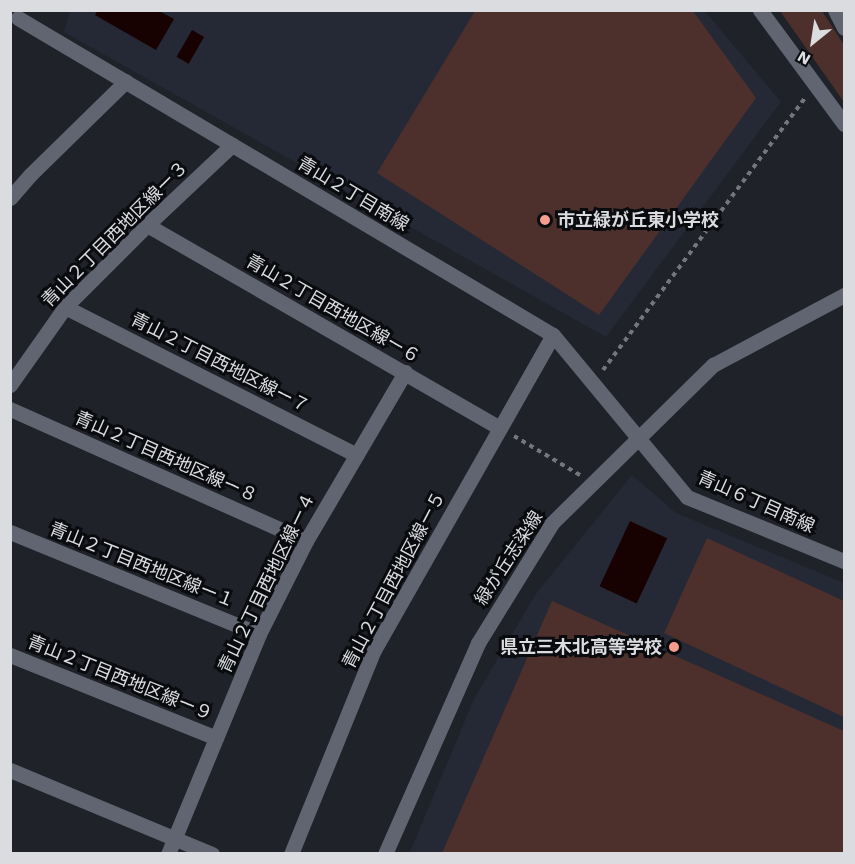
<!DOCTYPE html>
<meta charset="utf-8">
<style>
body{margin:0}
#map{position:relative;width:855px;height:864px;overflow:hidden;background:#1f2228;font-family:"Work Sans","Noto Sans JP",sans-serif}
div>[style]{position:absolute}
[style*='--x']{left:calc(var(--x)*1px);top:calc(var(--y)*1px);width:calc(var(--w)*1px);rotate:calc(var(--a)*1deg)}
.built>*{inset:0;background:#242935}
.green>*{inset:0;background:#4d302b}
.water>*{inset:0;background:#180201;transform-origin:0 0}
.path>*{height:4px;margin-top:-2px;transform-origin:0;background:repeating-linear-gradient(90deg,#74767b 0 4.5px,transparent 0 9px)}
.minor>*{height:15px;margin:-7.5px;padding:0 7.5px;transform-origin:7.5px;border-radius:7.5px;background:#606571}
.dots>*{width:16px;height:16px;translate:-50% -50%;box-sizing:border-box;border:3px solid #0a0b0e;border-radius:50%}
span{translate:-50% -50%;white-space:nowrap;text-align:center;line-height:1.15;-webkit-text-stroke:6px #0a0b0e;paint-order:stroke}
.street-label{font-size:18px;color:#dadce0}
.poi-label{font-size:18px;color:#dadce0;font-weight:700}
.left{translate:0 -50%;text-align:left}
.right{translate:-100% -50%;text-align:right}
.frame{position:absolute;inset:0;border:12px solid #dadce0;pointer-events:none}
.north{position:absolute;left:783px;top:12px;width:60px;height:60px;-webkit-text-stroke:4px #0a0b0e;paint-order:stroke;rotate:210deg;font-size:16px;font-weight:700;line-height:24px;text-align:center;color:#dadce0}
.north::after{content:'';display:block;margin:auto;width:21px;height:27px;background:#dadce0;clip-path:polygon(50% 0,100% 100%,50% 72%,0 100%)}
</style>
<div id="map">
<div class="built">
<div style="clip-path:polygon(70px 10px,705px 11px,781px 102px,606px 337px,64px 32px)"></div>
<div style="clip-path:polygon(632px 475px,676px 513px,844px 583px,844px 853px,409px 854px,474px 699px,535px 595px)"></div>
</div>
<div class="green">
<div style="clip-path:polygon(475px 11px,693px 11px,756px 98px,599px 315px,377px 173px)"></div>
<div style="clip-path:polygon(780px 11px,822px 11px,844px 45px,844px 102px)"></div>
<div style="clip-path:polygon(707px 538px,844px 601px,844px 717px,664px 633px)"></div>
<div style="clip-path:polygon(552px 601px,844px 731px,844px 853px,442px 853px)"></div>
</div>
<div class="water">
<div style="clip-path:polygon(98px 10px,159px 11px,174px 19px,156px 50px,95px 15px)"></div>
<div style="left:192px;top:30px;width:14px;height:31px;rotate:30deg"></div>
<div style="left:630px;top:521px;width:41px;height:72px;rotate:25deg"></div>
</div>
<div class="path">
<div style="--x:603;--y:370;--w:340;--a:-53.4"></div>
<div style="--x:514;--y:436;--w:77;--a:30.6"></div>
</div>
<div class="minor">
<div style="--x:760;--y:10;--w:142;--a:53.6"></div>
<div style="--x:835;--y:10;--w:20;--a:63"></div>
<div style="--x:18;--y:18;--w:622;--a:30.65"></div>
<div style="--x:553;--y:335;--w:210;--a:50.4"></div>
<div style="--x:687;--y:497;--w:170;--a:22.2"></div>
<div style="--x:10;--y:198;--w:30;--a:-49"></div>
<div style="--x:30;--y:175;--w:134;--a:-44.4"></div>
<div style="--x:147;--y:225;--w:407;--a:29.9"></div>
<div style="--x:65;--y:307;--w:327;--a:26.9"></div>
<div style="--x:10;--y:385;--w:95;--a:-54.8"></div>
<div style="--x:65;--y:307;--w:116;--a:-45"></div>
<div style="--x:147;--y:225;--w:117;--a:-43.3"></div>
<div style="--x:10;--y:409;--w:324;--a:24"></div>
<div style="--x:10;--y:532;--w:269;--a:22.3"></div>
<div style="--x:10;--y:655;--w:222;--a:21.9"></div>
<div style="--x:10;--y:770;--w:219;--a:22.6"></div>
<div style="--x:168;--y:854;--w:238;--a:-67.5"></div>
<div style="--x:259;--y:634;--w:104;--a:-63.2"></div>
<div style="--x:306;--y:541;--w:196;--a:-59.6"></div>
<div style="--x:291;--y:854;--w:220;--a:-67.9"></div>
<div style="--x:374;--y:650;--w:362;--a:-60.4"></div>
<div style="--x:385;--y:854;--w:231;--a:-66.2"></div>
<div style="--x:478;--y:643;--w:141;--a:-58.3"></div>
<div style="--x:552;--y:523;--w:226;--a:-44.5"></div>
<div style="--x:713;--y:365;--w:149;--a:-28.1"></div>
</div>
<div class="dots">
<div style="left:545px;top:220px;background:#f49d8d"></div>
<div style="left:674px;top:647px;background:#f49d8d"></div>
</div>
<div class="street-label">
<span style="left:353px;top:194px;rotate:31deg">青山２丁目南線</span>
<span style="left:115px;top:234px;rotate:-45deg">青山２丁目西地区線ー３</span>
<span style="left:333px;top:309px;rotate:30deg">青山２丁目西地区線ー６</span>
<span style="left:220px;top:363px;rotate:27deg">青山２丁目西地区線ー７</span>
<span style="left:166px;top:457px;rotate:24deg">青山２丁目西地区線ー８</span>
<span style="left:756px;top:502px;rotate:24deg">青山６丁目南線</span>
<span style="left:509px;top:558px;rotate:-57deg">緑が丘志染線</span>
<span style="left:142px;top:565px;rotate:22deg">青山２丁目西地区線ー１</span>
<span style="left:394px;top:580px;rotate:-62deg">青山２丁目西地区線ー５</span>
<span style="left:267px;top:583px;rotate:-64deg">青山２丁目西地区線ー４</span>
<span style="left:120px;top:678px;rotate:22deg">青山２丁目西地区線ー９</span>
</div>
<div class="poi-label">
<span class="left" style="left:557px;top:220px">市立緑が丘東小学校</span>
<span class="right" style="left:662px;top:647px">県立三木北高等学校</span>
</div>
<div class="frame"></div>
<div class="north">N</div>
</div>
